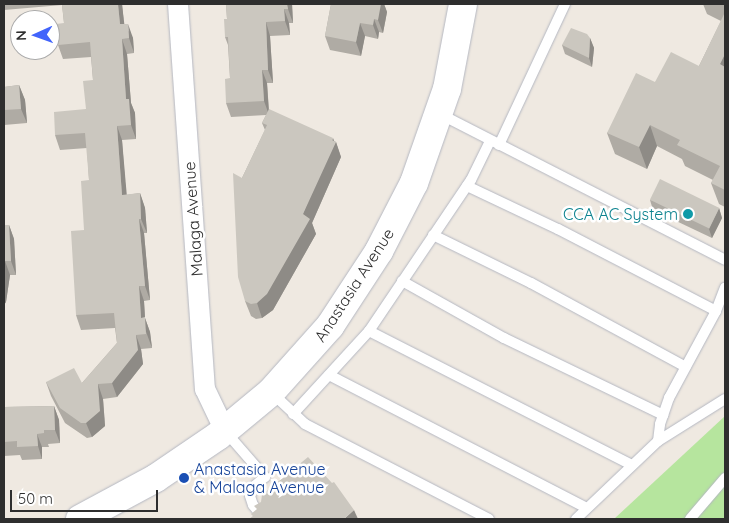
<!DOCTYPE html>
<style>
body{margin:0}
#map{position:relative;width:729px;height:523px;overflow:hidden;background:#efe9e1;font-family:Quicksand,sans-serif}
div>[style]{position:absolute}
[style*='--x']{left:calc(var(--x)*1px);top:calc(var(--y)*1px);width:calc(var(--w)*1px);rotate:calc(var(--a)*1deg)}
.green>*{inset:0;background:#b6e59e}
.roads{filter:drop-shadow(0 0 1px #b4b7c1) drop-shadow(0 0 1px #b4b7c1)}
.lane>*{height:10px;margin:-5px;padding:0 5px;transform-origin:5px;border-radius:5px;background:#fff}
.street>*{height:20px;margin:-10px;padding:0 10px;transform-origin:10px;border-radius:10px;background:#fff}
.secondary>*{height:28px;margin:-14px;padding:0 14px;transform-origin:14px;border-radius:14px;background:#fff}
.wall>*{inset:0;background:#afaba4}
.shaded-wall>*{inset:0;background:#8e8b86}
.building>*{inset:0;background:#cbc7bf;transform-origin:0 0}
.dots>*{width:14px;height:14px;translate:-50% -50%;box-sizing:border-box;border:2px solid #fff;border-radius:50%}
span{translate:-50% -50%;white-space:nowrap;text-align:center;line-height:1.15;-webkit-text-stroke:5px #fff;paint-order:stroke}
.culture-label{font-size:16px;color:#0d838f}
.right{translate:-100% -50%;text-align:right}
.street-label{font-size:16px;color:#2e2e2e}
.transit-label{font-size:16px;color:#164399}
.left{translate:0 -50%;text-align:left}
.frame{position:absolute;inset:0;border:5px solid #2e2e2e;pointer-events:none}
.north{position:absolute;left:10px;top:10px;width:50px;height:50px;box-sizing:border-box;background:#fff;border:1px solid #ababab;border-radius:50%;rotate:268deg;font-size:14px;font-weight:700;line-height:20px;text-align:center;color:#2e2e2e}
.north::after{content:'';display:block;margin:auto;width:18px;height:22px;background:#4264fb;clip-path:polygon(50% 0,100% 100%,50% 72%,0 100%)}
.scale{position:absolute;left:10px;top:490px;width:148px;height:22px;box-sizing:border-box;border:2px solid #2e2e2e;border-top:0;padding-left:6px;font-size:15px;line-height:18px;white-space:nowrap;color:#2e2e2e;-webkit-text-stroke:4px #fff;paint-order:stroke}
</style>
<div id="map">
<div class="green">
<div style="clip-path:polygon(725px 416px,725px 519px,614px 519px)"></div>
</div>
<div class="roads">
<div class="lane">
<div style="--x:440;--y:114;--w:320;--a:27.1"></div>
<div style="--x:499;--y:145;--w:156;--a:-64.9"></div>
<div style="--x:467;--y:186;--w:101;--a:25.3"></div>
<div style="--x:558;--y:229;--w:178;--a:27.4"></div>
<div style="--x:433;--y:235;--w:109;--a:26.1"></div>
<div style="--x:531;--y:283;--w:176;--a:28.5"></div>
<div style="--x:402;--y:281;--w:117;--a:29.2"></div>
<div style="--x:504;--y:338;--w:177;--a:25.8"></div>
<div style="--x:369;--y:331;--w:295;--a:27"></div>
<div style="--x:329;--y:375;--w:290;--a:27.3"></div>
<div style="--x:271;--y:392;--w:47;--a:43.3"></div>
<div style="--x:305;--y:424;--w:207;--a:27.3"></div>
<div style="--x:293;--y:414;--w:113;--a:-47.5"></div>
<div style="--x:369;--y:331;--w:182;--a:-56"></div>
<div style="--x:471;--y:180;--w:43;--a:-64"></div>
<div style="--x:225;--y:431;--w:61;--a:49"></div>
<div style="--x:265;--y:477;--w:16;--a:140"></div>
<div style="--x:253;--y:487;--w:9;--a:108"></div>
<div style="--x:250;--y:496;--w:9;--a:72"></div>
<div style="--x:253;--y:505;--w:13;--a:51"></div>
<div style="--x:658;--y:441;--w:17;--a:-83"></div>
<div style="--x:660;--y:424;--w:28;--a:-71"></div>
<div style="--x:669;--y:398;--w:99;--a:-61.6"></div>
<div style="--x:716;--y:311;--w:25;--a:-69"></div>
<div style="--x:576;--y:519;--w:113;--a:-43.6"></div>
<div style="--x:658;--y:441;--w:79;--a:-32.1"></div>
<div style="--x:690;--y:519;--w:54;--a:-49.5"></div>
</div>
<div class="street">
<div style="--x:178;--y:4;--w:386;--a:86"></div>
<div style="--x:205;--y:389;--w:47;--a:64.5"></div>
</div>
<div class="secondary">
<div style="--x:80;--y:519;--w:86;--a:-28.3"></div>
<div style="--x:156;--y:478;--w:75;--a:-34.1"></div>
<div style="--x:218;--y:436;--w:69;--a:-39.7"></div>
<div style="--x:271;--y:392;--w:89;--a:-48.2"></div>
<div style="--x:330;--y:326;--w:90;--a:-56.8"></div>
<div style="--x:379;--y:251;--w:76;--a:-62.8"></div>
<div style="--x:414;--y:183;--w:100;--a:-70.7"></div>
<div style="--x:447;--y:89;--w:86;--a:-79.3"></div>
</div>
</div>
<div class="wall">
<div style="clip-path:polygon(4px 4px,122px 4px,124px 24px,133px 38px,134px 53px,127px 54px,131px 103px,135px 113px,136px 139px,122px 140px,126px 195px,140px 193px,145px 208px,147px 233px,144px 233px,150px 300px,144px 301px,145px 318px,150px 332px,152px 348px,141px 349px,143px 364px,117px 397px,103px 399px,105px 426px,92px 437px,87px 438px,65px 423px,51px 396px,46px 382px,82px 383px,117px 343px,115px 328px,81px 330px,76px 315px,89px 180px,87px 148px,60px 150px,55px 135px,86px 109px,93px 80px,91px 57px,63px 59px,58px 45px,64px 23px,62px 5px,4px 10px)"></div>
<div style="clip-path:polygon(226px 4px,292px 4px,293px 23px,289px 23px,290px 35px,270px 36px,273px 83px,267px 83px,269px 110px,336px 142px,341px 157px,312px 223px,316px 234px,273px 310px,262px 318px,256px 319px,251px 316px,245px 301px,242px 178px,265px 130px,262px 123px,266px 115px,231px 117px,226px 103px,230px 78px,228px 45px,225px 37px,227px 19px)"></div>
<div style="clip-path:polygon(331px 4px,384px 4px,387px 12px,383px 33px,379px 32px,378px 39px,365px 36px,361px 56px,330px 50px,325px 36px)"></div>
<div style="clip-path:polygon(703px 4px,725px 4px,725px 207px,719px 204px,711px 183px,713px 180px,685px 166px,682px 159px,657px 146px,647px 169px,615px 154px,607px 133px,655px 82px,699px 66px,721px 21px,707px 14px)"></div>
<div style="clip-path:polygon(590px 38px,594px 48px,592px 67px,565px 54px,562px 45px)"></div>
<div style="clip-path:polygon(4px 76px,4px 87px,19px 85px,25px 100px,27px 123px,4px 125px)"></div>
<div style="clip-path:polygon(650px 200px,719px 208px,722px 218px,712px 238px,653px 210px)"></div>
<div style="clip-path:polygon(4px 225px,9px 225px,14px 239px,16px 275px,10px 275px,6px 302px,4px 305px)"></div>
<div style="clip-path:polygon(54px 406px,59px 420px,60px 443px,48px 444px,49px 447px,42px 447px,42px 459px,22px 460px,20px 455px,4px 456px,4px 407px)"></div>
</div>
<div class="shaded-wall">
<div style="clip-path:polygon(118px 4px,122px 4px,126px 39px,120px 24px)"></div>
<div style="clip-path:polygon(287px 4px,292px 4px,293px 23px,288px 9px)"></div>
<div style="clip-path:polygon(379px 4px,384px 4px,387px 12px,383px 33px,378px 20px)"></div>
<div style="clip-path:polygon(284px 9px,289px 23px,290px 35px,285px 21px)"></div>
<div style="clip-path:polygon(374px 19px,379px 32px,378px 39px,373px 25px)"></div>
<div style="clip-path:polygon(266px 22px,270px 36px,273px 83px,268px 70px)"></div>
<div style="clip-path:polygon(360px 23px,365px 36px,361px 56px,356px 42px)"></div>
<div style="clip-path:polygon(128px 24px,133px 38px,134px 53px,129px 38px)"></div>
<div style="clip-path:polygon(590px 38px,594px 48px,592px 67px,589px 58px)"></div>
<div style="clip-path:polygon(122px 39px,127px 54px,131px 103px,135px 113px,136px 139px,131px 125px,126px 99px)"></div>
<div style="clip-path:polygon(725px 54px,725px 78px,720px 64px)"></div>
<div style="clip-path:polygon(262px 70px,267px 83px,269px 115px,264px 101px)"></div>
<div style="clip-path:polygon(19px 85px,25px 100px,27px 123px,21px 109px)"></div>
<div style="clip-path:polygon(650px 125px,657px 146px,647px 169px,639px 147px)"></div>
<div style="clip-path:polygon(117px 126px,122px 140px,128px 209px,122px 195px)"></div>
<div style="clip-path:polygon(333px 138px,335px 143px,336px 142px,341px 157px,312px 223px,316px 234px,273px 310px,262px 318px,257px 303px,303px 214px)"></div>
<div style="clip-path:polygon(140px 193px,145px 208px,147px 233px,141px 219px)"></div>
<div style="clip-path:polygon(719px 208px,722px 218px,712px 238px,709px 229px)"></div>
<div style="clip-path:polygon(139px 219px,144px 233px,150px 300px,145px 286px)"></div>
<div style="clip-path:polygon(9px 225px,14px 239px,16px 275px,11px 261px)"></div>
<div style="clip-path:polygon(5px 261px,10px 275px,6px 302px,4px 305px,4px 273px)"></div>
<div style="clip-path:polygon(139px 286px,144px 301px,145px 318px,150px 332px,152px 348px,141px 318px)"></div>
<div style="clip-path:polygon(136px 335px,141px 349px,143px 364px,117px 397px,112px 383px)"></div>
<div style="clip-path:polygon(98px 384px,103px 399px,105px 426px,92px 437px,86px 423px)"></div>
<div style="clip-path:polygon(54px 406px,59px 420px,60px 443px,55px 430px)"></div>
<div style="clip-path:polygon(37px 434px,42px 447px,42px 459px,38px 446px)"></div>
<div style="clip-path:polygon(354px 510px,358px 519px,344px 519px)"></div>
</div>
<div class="building">
<div style="clip-path:polygon(62px 4px,118px 4px,120px 24px,128px 24px,129px 38px,122px 39px,126px 99px,129px 99px,131px 125px,117px 126px,122px 195px,140px 193px,141px 219px,139px 219px,145px 286px,139px 286px,141px 318px,145px 317px,146px 334px,136px 335px,138px 350px,112px 383px,98px 384px,100px 411px,86px 423px,81px 423px,60px 408px,46px 382px,74px 368px,82px 383px,117px 343px,114px 313px,76px 315px,71px 231px,84px 230px,81px 181px,89px 180px,85px 133px,55px 135px,54px 112px,86px 109px,83px 81px,93px 80px,90px 42px,58px 45px,56px 24px,64px 23px)"></div>
<div style="clip-path:polygon(226px 4px,287px 4px,288px 9px,284px 9px,285px 21px,266px 22px,268px 70px,262px 70px,264px 101px,226px 103px,225px 79px,230px 78px,228px 37px,225px 37px,224px 19px,227px 19px)"></div>
<div style="clip-path:polygon(331px 4px,381px 4px,378px 20px,374px 19px,373px 25px,360px 23px,356px 42px,325px 36px)"></div>
<div style="clip-path:polygon(725px 12px,725px 54px,720px 64px,725px 67px,725px 190px,711px 183px,720px 166px,677px 145px,680px 140px,650px 125px,639px 147px,607px 133px,636px 73px,655px 82px,671px 52px,699px 66px)"></div>
<div style="clip-path:polygon(571px 28px,587px 34px,590px 38px,589px 58px,562px 45px)"></div>
<div style="clip-path:polygon(19px 85px,21px 109px,4px 110px,4px 87px)"></div>
<div style="clip-path:polygon(269px 109px,333px 138px,332px 140px,336px 142px,303px 214px,310px 219px,267px 294px,257px 303px,251px 304px,245px 301px,238px 277px,233px 173px,242px 178px,267px 125px,262px 123px)"></div>
<div style="left:660px;top:179px;width:66px;height:23px;rotate:26deg"></div>
<div style="clip-path:polygon(4px 225px,9px 225px,11px 261px,5px 261px,4px 273px)"></div>
<div style="clip-path:polygon(54px 406px,55px 430px,44px 430px,44px 433px,37px 434px,38px 446px,17px 447px,17px 441px,4px 442px,4px 407px)"></div>
<div style="clip-path:polygon(308px 457px,332px 483px,334px 482px,354px 510px,344px 519px,249px 519px,253px 516px,251px 514px,257px 509px,254px 506px,261px 502px,262px 495px)"></div>
</div>
<div class="dots">
<div style="left:688px;top:214px;background:#0f9aa8"></div>
<div style="left:184px;top:478px;background:#1a4fb4"></div>
</div>
<div class="culture-label">
<span class="right" style="left:678px;top:214px">CCA AC System</span>
</div>
<div class="street-label">
<span style="left:193px;top:219px;rotate:-94deg">Malaga Avenue</span>
<span style="left:354px;top:285px;rotate:-57deg">Anastasia Avenue</span>
</div>
<div class="transit-label">
<span class="left" style="left:194px;top:478px">Anastasia Avenue<br>&amp; Malaga Avenue</span>
</div>
<div class="frame"></div>
<div class="north">N</div>
<div class="scale">50 m</div>
</div>
